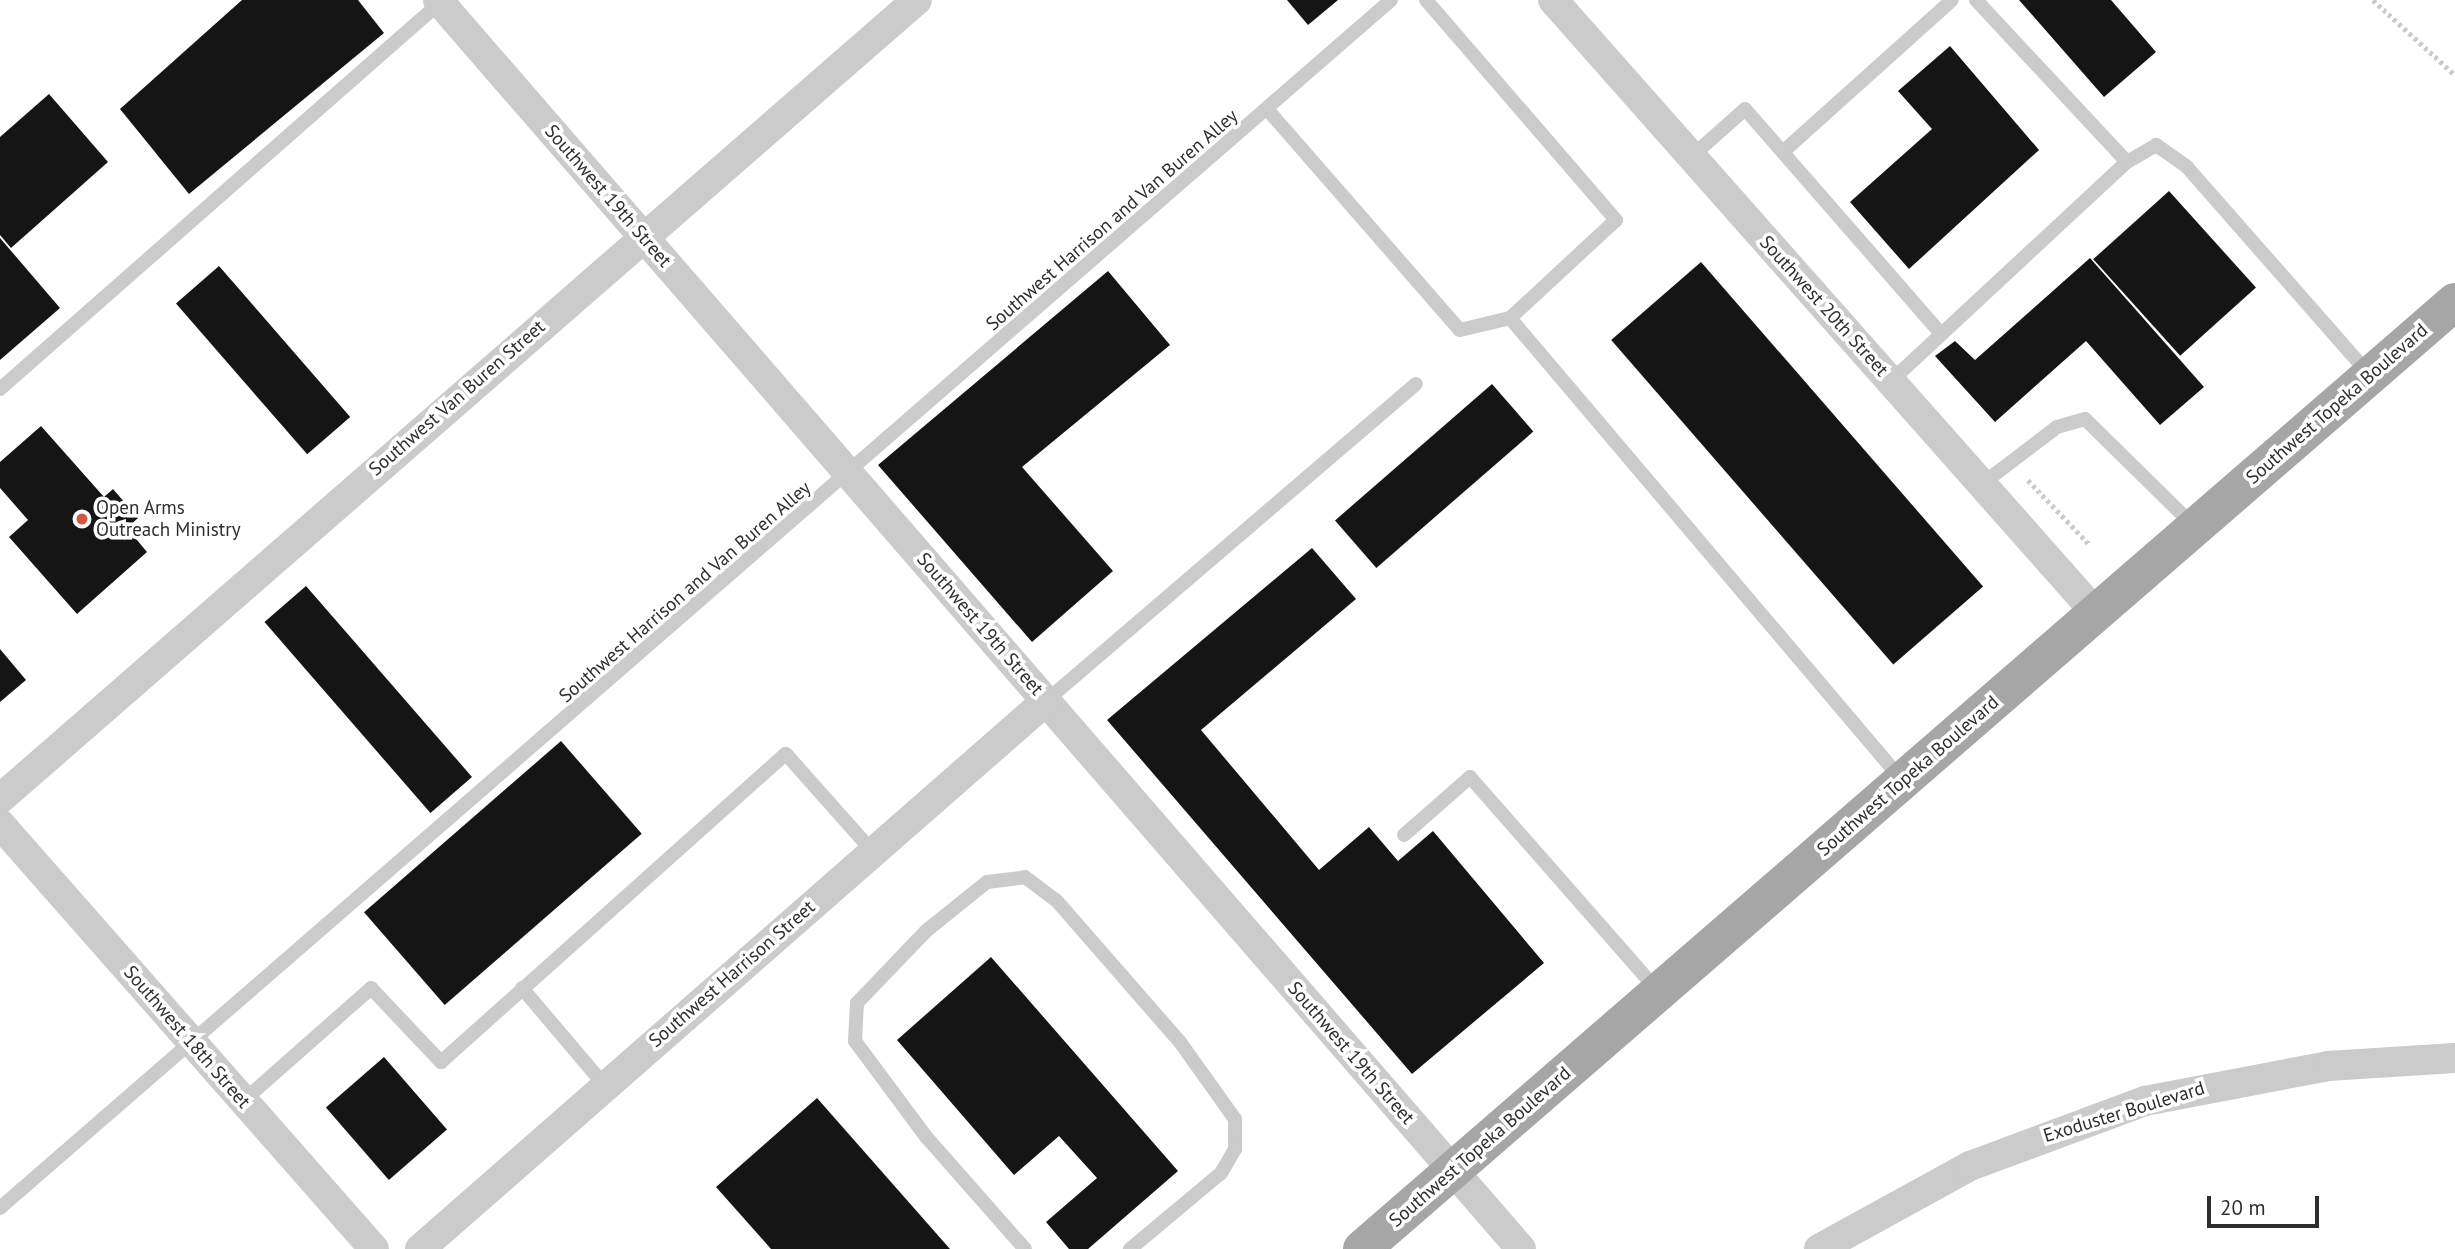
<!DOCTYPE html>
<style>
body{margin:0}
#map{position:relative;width:2455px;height:1249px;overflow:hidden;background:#fff;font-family:"PT Sans",sans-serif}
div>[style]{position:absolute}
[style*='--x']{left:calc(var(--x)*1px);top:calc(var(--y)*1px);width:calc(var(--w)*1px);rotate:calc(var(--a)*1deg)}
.building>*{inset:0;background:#151515;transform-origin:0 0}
.path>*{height:4.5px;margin-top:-2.25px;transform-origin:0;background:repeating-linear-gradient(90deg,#cbcbcb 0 3.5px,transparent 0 7px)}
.service>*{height:14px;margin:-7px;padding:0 7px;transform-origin:7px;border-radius:7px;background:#cbcbcb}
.minor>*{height:30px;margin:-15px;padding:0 15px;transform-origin:15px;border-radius:15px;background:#cbcbcb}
.primary>*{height:38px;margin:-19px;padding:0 19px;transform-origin:19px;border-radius:19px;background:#a6a6a6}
.dots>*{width:19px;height:19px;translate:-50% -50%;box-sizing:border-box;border:4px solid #fff;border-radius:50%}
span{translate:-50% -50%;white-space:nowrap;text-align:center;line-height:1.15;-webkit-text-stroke:7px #fff;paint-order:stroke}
.street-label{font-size:19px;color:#2e2e2e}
.poi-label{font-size:19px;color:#2e2e2e}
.left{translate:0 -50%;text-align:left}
.scale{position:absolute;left:2207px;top:1196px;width:112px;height:32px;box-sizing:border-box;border:4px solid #2e2e2e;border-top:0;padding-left:9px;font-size:21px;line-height:24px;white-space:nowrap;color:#2e2e2e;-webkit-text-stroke:5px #fff;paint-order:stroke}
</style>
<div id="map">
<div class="building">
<div style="clip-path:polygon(242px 0,358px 0,384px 33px,189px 194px,120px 109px)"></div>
<div style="clip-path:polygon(1287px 0,1338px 0,1308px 25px)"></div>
<div style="clip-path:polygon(2019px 0,2111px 0,2156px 52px,2104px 97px)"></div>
<div style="clip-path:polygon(1950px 46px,2039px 150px,1909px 269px,1850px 202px,1932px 129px,1898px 91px)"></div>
<div style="clip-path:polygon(49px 94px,108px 162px,11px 248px,0 235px,0 137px)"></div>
<div style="left:2169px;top:191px;width:130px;height:102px;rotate:48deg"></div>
<div style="clip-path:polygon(0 238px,60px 308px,0 360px)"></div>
<div style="clip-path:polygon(2090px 258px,2204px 387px,2160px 425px,2086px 341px,1995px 422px,1935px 356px,1955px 341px,1975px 360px)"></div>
<div style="left:1701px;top:262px;width:430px;height:119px;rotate:49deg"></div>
<div style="left:219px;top:266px;width:200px;height:57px;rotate:49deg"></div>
<div style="clip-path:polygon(1108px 271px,1170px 345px,1022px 467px,1113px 571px,1032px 642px,878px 465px)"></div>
<div style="left:1492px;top:384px;width:63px;height:208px;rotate:49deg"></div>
<div style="clip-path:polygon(41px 426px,104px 497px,113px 489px,138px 518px,127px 528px,147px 552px,77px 614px,9px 537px,28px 520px,0 488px,0 462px)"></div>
<div style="clip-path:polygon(1312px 548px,1356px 599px,1201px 730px,1319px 870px,1369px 827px,1398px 861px,1433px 831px,1544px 963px,1412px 1074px,1107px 720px)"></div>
<div style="left:306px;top:586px;width:253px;height:55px;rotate:49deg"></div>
<div style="clip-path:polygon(0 649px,26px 680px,0 702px)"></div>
<div style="left:561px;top:741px;width:123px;height:261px;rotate:49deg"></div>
<div style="clip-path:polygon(991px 957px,1178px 1171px,1088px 1249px,1069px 1249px,1046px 1222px,1097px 1178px,1059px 1136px,1014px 1175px,897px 1040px)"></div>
<div style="left:384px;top:1057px;width:96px;height:77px;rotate:49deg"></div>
<div style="clip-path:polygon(817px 1098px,950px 1249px,771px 1249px,716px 1187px)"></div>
</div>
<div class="path">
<div style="--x:2373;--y:0;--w:111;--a:42.4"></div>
<div style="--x:2028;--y:480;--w:90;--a:46.4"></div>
</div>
<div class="service">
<div style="--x:1426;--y:0;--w:291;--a:49.2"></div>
<div style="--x:1616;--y:220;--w:144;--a:137.2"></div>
<div style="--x:1976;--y:0;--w:221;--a:47"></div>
<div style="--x:1267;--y:109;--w:293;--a:48.9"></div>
<div style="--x:1460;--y:330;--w:51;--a:-13.5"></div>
<div style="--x:1510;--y:318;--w:606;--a:49.69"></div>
<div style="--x:1785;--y:150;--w:224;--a:-41.9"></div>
<div style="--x:1691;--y:157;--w:72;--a:-41.6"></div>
<div style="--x:1745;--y:109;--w:298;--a:48.9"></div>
<div style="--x:1891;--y:381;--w:322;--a:-42.9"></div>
<div style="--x:2127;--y:162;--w:34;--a:-30"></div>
<div style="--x:2156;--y:145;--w:38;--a:35"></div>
<div style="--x:2187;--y:167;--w:277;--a:48.7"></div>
<div style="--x:0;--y:389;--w:590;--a:-41.29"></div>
<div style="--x:1982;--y:484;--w:94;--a:-37.2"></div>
<div style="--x:2057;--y:427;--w:29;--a:-16"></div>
<div style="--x:2085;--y:419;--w:151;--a:44.5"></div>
<div style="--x:1046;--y:701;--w:487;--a:-40.6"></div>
<div style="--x:1404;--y:835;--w:88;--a:-41.3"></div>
<div style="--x:1470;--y:777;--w:285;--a:48.7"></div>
<div style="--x:522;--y:988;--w:128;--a:49.7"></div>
<div style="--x:243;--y:1101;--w:171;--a:-41.4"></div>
<div style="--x:371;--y:988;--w:102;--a:46.6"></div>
<div style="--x:441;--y:1062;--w:462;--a:-41.8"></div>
<div style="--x:786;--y:754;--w:131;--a:48.4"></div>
<div style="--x:0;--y:1208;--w:1842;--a:-40.97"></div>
<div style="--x:1025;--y:1249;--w:148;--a:-131.4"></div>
<div style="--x:927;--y:1138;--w:121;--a:-126.6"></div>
<div style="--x:855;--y:1041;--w:38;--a:-87"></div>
<div style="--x:857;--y:1003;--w:100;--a:-46.2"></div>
<div style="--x:926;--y:931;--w:78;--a:-38.8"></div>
<div style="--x:987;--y:882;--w:38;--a:-7"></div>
<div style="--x:1025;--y:877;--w:39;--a:37"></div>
<div style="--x:1056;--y:900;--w:189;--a:48.9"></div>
<div style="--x:1180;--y:1042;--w:95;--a:54.5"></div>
<div style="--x:1235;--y:1119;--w:30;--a:90"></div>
<div style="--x:1235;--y:1149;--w:28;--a:120"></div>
<div style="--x:1221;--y:1173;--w:119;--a:140.1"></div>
</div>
<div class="minor">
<div style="--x:438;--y:0;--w:1653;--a:49.07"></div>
<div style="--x:1553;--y:0;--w:819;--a:48.47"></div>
<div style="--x:0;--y:799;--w:1216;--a:-41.07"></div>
<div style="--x:0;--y:824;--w:566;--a:48.65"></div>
<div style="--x:420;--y:1249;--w:832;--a:-41.2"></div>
<div style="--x:1819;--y:1249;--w:172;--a:-28.8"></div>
<div style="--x:1970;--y:1166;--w:187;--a:-20.4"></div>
<div style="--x:2145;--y:1101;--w:186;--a:-10.8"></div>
<div style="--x:2328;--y:1066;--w:127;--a:-3.6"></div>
</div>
<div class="primary">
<div style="--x:1362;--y:1249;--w:1446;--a:-40.91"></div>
</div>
<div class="dots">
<div style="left:82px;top:519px;background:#d45841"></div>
</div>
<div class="street-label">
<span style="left:608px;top:196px;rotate:49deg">Southwest 19th Street</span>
<span style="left:1112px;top:220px;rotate:-41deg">Southwest Harrison and Van Buren Alley</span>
<span style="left:1824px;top:306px;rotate:48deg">Southwest 20th Street</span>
<span style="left:457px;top:398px;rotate:-41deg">Southwest Van Buren Street</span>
<span style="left:2337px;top:404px;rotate:-41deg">Southwest Topeka Boulevard</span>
<span style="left:685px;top:592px;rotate:-41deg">Southwest Harrison and Van Buren Alley</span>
<span style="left:980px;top:624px;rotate:49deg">Southwest 19th Street</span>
<span style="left:1908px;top:776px;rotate:-41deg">Southwest Topeka Boulevard</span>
<span style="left:732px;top:974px;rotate:-41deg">Southwest Harrison Street</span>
<span style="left:187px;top:1037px;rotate:49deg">Southwest 18th Street</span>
<span style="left:1351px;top:1053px;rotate:49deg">Southwest 19th Street</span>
<span style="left:2124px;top:1112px;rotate:-17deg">Exoduster Boulevard</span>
<span style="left:1480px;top:1147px;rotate:-41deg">Southwest Topeka Boulevard</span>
</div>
<div class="poi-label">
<span class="left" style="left:96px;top:519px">Open Arms<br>Outreach Ministry</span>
</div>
<div class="scale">20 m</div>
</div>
